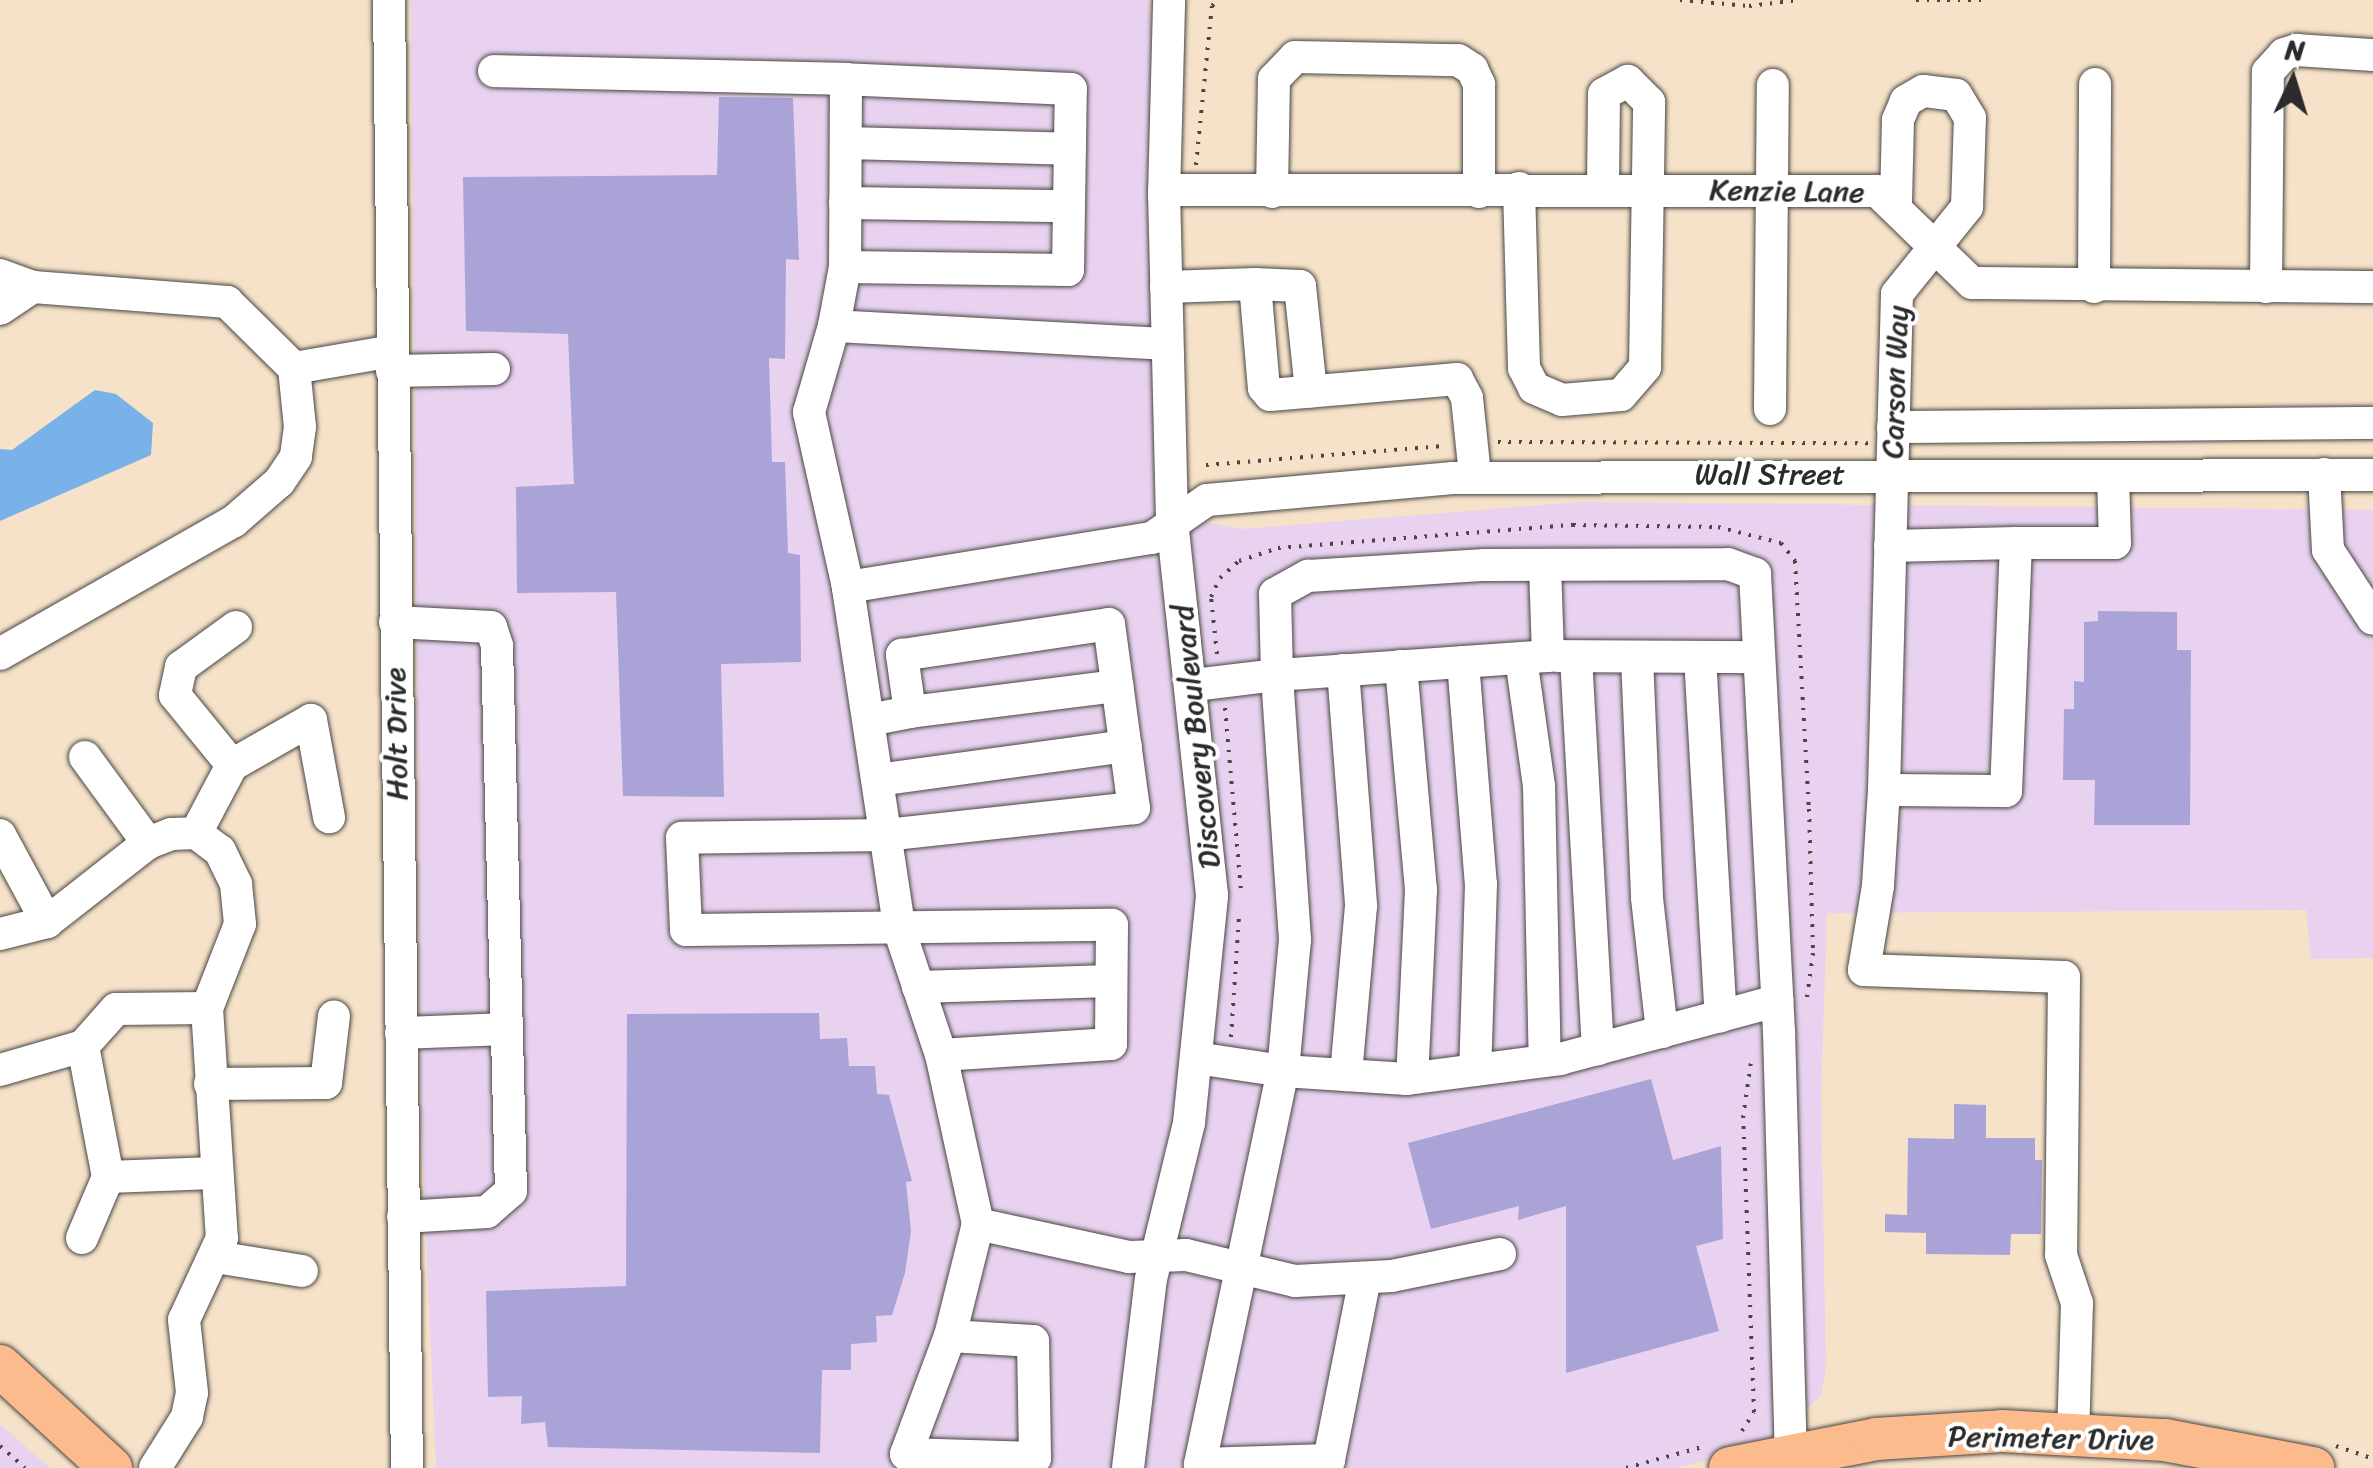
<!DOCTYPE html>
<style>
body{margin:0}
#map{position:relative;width:2373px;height:1468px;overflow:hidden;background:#f5e2c9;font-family:Sriracha,sans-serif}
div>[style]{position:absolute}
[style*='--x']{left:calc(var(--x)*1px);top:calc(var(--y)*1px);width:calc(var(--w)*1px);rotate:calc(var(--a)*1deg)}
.built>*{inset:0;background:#e8d2ef}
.water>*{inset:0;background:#78b2e8}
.building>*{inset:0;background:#aaa3d7}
.path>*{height:4px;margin-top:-2px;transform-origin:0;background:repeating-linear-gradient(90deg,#494643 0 2.5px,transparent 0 10.5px)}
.roads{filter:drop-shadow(0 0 2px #494643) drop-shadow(0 0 2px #494643)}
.minor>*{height:32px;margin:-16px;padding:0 16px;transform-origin:16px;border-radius:16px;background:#fff}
.major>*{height:42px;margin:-21px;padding:0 21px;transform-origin:21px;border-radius:21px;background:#fbbb8c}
span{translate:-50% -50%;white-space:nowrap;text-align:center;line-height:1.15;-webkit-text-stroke:8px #fff;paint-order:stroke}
.street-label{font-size:30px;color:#2b2b2b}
.north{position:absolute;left:2243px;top:30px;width:100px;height:100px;-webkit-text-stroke:8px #fff;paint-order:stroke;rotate:4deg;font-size:28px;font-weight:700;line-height:40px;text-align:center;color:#2b2b2b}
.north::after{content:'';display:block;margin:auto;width:35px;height:45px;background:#2b2b2b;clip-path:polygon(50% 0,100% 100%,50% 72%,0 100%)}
</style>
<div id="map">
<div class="built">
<div style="clip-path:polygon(411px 0,1149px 0,1157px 117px,1161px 481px,1198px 521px,1242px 529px,1580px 502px,2373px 510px,2373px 958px,2311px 959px,2306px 910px,1827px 913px,1821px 1096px,1826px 1368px,1821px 1396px,1762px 1447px,1675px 1468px,436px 1468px,421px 1118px)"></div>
<div style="clip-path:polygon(0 1424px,50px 1468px,0 1468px)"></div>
</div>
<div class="water">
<div style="clip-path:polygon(95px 390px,116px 394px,153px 423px,151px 455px,0 521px,0 449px,12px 450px)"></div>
</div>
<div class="building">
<div style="clip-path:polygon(719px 97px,793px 98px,799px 260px,786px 259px,785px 359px,769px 358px,772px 462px,785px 462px,788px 553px,800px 555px,801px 662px,721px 664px,724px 797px,623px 796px,616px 592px,517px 593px,516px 487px,574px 484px,568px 334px,466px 331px,463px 177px,717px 175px)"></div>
<div style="clip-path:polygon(2098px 611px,2177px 612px,2177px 650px,2191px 650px,2190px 825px,2094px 825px,2095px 780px,2063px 780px,2064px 709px,2074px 709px,2074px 681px,2084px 682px,2084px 622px,2098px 621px)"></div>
<div style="clip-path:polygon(819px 1013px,820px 1039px,847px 1038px,849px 1066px,875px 1066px,877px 1094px,889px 1095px,912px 1181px,906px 1182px,911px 1231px,905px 1273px,892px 1315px,876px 1316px,877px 1342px,851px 1344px,851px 1370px,822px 1370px,820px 1453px,548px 1447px,545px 1422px,521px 1424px,522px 1396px,488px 1397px,486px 1291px,626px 1286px,627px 1014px)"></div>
<div style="clip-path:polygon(1651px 1079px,1673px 1160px,1721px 1146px,1723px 1239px,1696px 1246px,1719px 1331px,1566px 1373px,1566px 1206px,1518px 1220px,1519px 1206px,1431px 1229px,1408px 1143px)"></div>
<div style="clip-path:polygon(1954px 1104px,1986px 1105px,1986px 1138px,2035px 1138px,2035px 1160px,2042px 1160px,2041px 1234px,2011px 1234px,2010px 1255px,1926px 1254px,1926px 1233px,1885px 1232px,1885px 1214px,1907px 1215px,1908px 1138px,1954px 1139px)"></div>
</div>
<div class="path">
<div style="--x:1680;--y:0;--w:69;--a:5"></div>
<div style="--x:1749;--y:6;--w:51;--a:-6.7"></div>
<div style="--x:1916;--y:0;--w:71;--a:0"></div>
<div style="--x:1196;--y:165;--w:160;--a:-84.3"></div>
<div style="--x:1212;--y:6;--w:8;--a:-45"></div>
<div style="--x:1498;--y:442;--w:370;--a:0.2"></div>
<div style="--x:1206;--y:465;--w:238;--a:-4.6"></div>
<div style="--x:1217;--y:654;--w:57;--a:-96"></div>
<div style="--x:1211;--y:597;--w:21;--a:-65"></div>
<div style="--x:1220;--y:578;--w:25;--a:-42"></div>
<div style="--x:1239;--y:561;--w:41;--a:-18.4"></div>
<div style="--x:1278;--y:548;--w:296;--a:-4.5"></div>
<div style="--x:1573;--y:525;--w:145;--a:0.8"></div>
<div style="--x:1718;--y:527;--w:65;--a:14.3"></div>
<div style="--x:1781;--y:543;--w:23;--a:52"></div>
<div style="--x:1795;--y:561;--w:248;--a:86.8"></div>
<div style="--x:1809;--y:809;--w:144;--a:88.4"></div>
<div style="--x:1813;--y:953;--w:52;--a:97.7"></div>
<div style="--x:1225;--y:708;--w:185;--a:85"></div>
<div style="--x:1231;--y:1037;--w:120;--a:-86.2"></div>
<div style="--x:1742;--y:1431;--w:22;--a:-58"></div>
<div style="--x:1754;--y:1412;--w:294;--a:-92.1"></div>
<div style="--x:1743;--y:1118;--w:57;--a:-81.9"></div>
<div style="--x:0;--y:1446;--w:33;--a:41"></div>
<div style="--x:2336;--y:1446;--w:39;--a:19"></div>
<div style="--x:1626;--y:1468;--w:83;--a:-15.4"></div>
</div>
<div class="roads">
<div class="minor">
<div style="--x:389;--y:0;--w:1468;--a:89.3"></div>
<div style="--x:494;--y:71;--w:352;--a:1.3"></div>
<div style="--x:846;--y:79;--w:188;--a:90.3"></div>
<div style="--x:845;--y:267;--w:60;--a:100.6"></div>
<div style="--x:846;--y:143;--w:224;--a:1.5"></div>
<div style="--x:1519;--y:188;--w:180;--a:88.4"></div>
<div style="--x:1524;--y:368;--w:22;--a:63"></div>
<div style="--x:1534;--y:388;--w:30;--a:23"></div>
<div style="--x:1562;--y:400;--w:59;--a:-4.8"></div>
<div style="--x:1621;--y:395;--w:37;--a:-49"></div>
<div style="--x:1645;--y:367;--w:265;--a:-89.1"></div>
<div style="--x:1649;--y:102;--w:30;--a:-135"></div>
<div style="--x:1628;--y:81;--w:27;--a:152"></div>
<div style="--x:1604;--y:94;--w:95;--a:90.6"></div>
<div style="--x:1164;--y:190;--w:713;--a:0.08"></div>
<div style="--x:1877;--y:191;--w:132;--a:44.1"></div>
<div style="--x:1972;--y:283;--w:401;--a:0.6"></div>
<div style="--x:1272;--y:192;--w:113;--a:-89"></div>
<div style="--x:1274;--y:79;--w:30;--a:-46"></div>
<div style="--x:1295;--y:57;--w:163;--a:1.1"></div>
<div style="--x:1458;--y:60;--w:17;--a:33"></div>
<div style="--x:1472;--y:69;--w:17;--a:65"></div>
<div style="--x:1479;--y:84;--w:108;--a:90"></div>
<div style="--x:845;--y:203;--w:224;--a:0.8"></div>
<div style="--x:845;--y:267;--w:223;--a:0.8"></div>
<div style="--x:1068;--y:270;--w:181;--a:-89.1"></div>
<div style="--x:1071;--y:89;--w:225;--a:-177.5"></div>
<div style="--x:0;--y:275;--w:35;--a:20"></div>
<div style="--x:33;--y:287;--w:195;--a:4.4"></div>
<div style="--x:227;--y:302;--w:94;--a:44.6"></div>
<div style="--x:294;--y:368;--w:59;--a:84.2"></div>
<div style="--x:300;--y:427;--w:30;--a:98"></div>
<div style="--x:296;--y:457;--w:30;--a:124"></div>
<div style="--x:279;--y:482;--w:60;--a:139.1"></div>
<div style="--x:234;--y:521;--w:269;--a:150.4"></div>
<div style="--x:1255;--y:284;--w:45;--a:2.5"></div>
<div style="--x:1300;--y:286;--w:106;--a:84"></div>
<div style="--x:1166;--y:287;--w:89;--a:-1.9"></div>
<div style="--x:1255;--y:284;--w:104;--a:85.1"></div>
<div style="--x:1264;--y:388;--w:9;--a:49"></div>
<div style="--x:1270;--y:395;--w:188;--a:-4.9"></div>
<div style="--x:1457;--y:379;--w:21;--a:62"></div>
<div style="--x:1467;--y:398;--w:78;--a:84.1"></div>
<div style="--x:2094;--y:287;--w:203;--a:-89.7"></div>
<div style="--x:2266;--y:287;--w:215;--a:-89.5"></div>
<div style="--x:2268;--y:72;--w:24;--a:-48"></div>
<div style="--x:2284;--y:54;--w:14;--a:-17"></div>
<div style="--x:2297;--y:50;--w:76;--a:3.8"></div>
<div style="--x:0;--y:309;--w:40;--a:-34"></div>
<div style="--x:294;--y:368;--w:99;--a:-9.8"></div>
<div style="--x:392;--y:371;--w:102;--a:-1.1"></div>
<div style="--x:1770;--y:409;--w:324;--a:-89.5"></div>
<div style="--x:1893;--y:427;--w:480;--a:-0.5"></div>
<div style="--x:2324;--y:474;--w:76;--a:87"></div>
<div style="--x:2328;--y:550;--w:82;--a:56.9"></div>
<div style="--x:2016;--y:543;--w:99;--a:0"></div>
<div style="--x:2115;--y:543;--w:67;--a:-91.7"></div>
<div style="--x:1890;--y:546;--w:126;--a:-1.4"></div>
<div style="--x:2016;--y:543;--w:248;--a:92.3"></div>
<div style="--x:2006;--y:791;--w:122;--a:-179.5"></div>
<div style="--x:1884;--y:790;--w:496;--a:-88.5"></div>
<div style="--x:1897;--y:294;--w:112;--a:-51.2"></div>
<div style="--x:1967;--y:207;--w:89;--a:-88.1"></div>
<div style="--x:1970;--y:118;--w:27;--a:-121"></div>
<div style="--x:1956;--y:95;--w:33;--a:-173"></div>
<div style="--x:1923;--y:91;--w:20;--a:150"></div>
<div style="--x:1906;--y:101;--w:21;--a:113"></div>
<div style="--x:1898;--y:120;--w:83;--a:91.4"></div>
<div style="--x:848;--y:587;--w:179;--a:-102.6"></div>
<div style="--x:809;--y:412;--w:90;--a:-73.8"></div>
<div style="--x:834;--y:326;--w:333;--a:3.1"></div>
<div style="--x:395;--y:622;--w:96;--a:3"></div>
<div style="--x:491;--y:627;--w:20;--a:72"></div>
<div style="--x:497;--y:646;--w:545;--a:88.53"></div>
<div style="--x:511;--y:1191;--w:32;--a:139"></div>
<div style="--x:487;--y:1212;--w:84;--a:176.6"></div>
<div style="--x:1558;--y:656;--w:200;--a:0.3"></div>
<div style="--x:1576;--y:657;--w:393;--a:86.8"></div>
<div style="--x:1637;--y:657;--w:241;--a:87.6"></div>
<div style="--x:1647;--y:898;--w:135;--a:83.6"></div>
<div style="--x:1700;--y:657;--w:360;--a:86.7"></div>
<div style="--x:1521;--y:658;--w:129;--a:82"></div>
<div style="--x:1539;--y:786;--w:275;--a:88.8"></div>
<div style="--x:1463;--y:662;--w:223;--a:85.4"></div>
<div style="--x:1481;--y:884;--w:186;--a:91.8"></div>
<div style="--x:1401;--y:666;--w:225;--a:84.9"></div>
<div style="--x:1421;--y:890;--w:188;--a:92.7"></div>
<div style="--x:1343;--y:670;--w:237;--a:85.6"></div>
<div style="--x:1361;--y:906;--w:170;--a:95.1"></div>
<div style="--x:1194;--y:685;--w:84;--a:-6.9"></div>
<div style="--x:1277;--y:675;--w:81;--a:-91.4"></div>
<div style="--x:1275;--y:594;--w:38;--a:-29"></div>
<div style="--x:1308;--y:576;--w:177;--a:-3.6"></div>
<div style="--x:1485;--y:565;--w:243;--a:-0.2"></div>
<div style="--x:1728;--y:564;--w:29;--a:20"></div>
<div style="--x:1755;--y:574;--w:458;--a:87"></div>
<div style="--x:1779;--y:1031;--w:425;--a:88.4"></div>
<div style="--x:910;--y:712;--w:209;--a:-7.2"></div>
<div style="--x:869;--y:720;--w:42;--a:-11"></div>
<div style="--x:910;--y:712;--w:58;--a:-98"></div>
<div style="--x:902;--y:655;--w:209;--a:-8.5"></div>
<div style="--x:1109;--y:624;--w:186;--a:82.3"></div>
<div style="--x:1134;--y:808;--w:249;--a:173.8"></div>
<div style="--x:886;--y:835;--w:204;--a:179.2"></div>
<div style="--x:682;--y:838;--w:92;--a:87.5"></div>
<div style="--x:686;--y:930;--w:426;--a:-0.7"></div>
<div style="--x:1112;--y:925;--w:119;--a:90.5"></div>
<div style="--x:1111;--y:1044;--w:170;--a:176.3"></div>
<div style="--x:85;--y:757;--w:107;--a:53.8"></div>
<div style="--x:232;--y:765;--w:90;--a:-129.2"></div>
<div style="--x:175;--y:695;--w:29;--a:-78"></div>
<div style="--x:181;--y:667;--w:68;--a:-36"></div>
<div style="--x:878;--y:780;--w:250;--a:-7.8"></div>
<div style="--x:1884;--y:790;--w:96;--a:93.6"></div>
<div style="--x:1878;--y:886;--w:85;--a:99.5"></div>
<div style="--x:1864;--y:970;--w:200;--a:2"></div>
<div style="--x:2064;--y:977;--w:278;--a:90.6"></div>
<div style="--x:2061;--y:1255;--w:51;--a:71.6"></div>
<div style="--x:2077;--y:1303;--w:132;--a:91.7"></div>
<div style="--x:196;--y:833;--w:77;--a:-62.1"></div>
<div style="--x:232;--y:765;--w:91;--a:-29.7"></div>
<div style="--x:311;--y:720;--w:99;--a:79.5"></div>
<div style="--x:0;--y:835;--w:99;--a:61.6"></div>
<div style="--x:0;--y:934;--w:49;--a:-14.3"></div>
<div style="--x:47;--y:922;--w:128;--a:-38"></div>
<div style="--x:148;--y:843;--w:25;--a:-21"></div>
<div style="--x:171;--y:834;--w:25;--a:-2"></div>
<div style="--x:196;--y:833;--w:30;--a:37"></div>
<div style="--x:220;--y:851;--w:37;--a:64"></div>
<div style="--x:236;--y:884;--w:40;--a:84.3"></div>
<div style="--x:240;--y:924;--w:90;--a:111.4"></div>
<div style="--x:207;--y:1008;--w:230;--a:86.3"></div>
<div style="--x:222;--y:1238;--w:90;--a:114.9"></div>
<div style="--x:184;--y:1320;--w:73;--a:83.7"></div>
<div style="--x:192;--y:1393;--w:25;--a:102"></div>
<div style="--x:187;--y:1417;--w:60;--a:122.1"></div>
<div style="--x:918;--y:987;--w:193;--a:-1.8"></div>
<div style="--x:207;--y:1008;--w:91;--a:179.4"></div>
<div style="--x:116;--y:1009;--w:50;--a:131.7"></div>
<div style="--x:83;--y:1046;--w:133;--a:79.2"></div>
<div style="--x:108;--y:1177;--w:106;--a:-2.2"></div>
<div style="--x:401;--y:1033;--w:104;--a:-2.2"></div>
<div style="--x:1196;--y:1058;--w:88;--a:8.5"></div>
<div style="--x:1283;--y:1071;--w:132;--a:-84.8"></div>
<div style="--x:1295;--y:940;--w:266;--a:-93.9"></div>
<div style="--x:1277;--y:675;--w:272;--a:-4"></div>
<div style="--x:1548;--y:656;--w:91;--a:-91.9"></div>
<div style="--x:0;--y:1070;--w:86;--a:-16.1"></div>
<div style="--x:210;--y:1084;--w:116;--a:-0.5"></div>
<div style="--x:326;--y:1083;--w:67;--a:-83.2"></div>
<div style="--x:82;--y:1238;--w:66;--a:-66.9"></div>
<div style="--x:1500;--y:1254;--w:110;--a:168.5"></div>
<div style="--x:1392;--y:1276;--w:97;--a:177"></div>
<div style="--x:1295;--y:1281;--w:112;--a:-166.6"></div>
<div style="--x:1186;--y:1255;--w:57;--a:178"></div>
<div style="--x:1129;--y:1257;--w:155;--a:-167.7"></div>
<div style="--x:978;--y:1224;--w:173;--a:-102.3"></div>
<div style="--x:941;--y:1055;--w:130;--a:-108.4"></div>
<div style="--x:900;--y:932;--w:349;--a:-98.6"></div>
<div style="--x:848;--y:587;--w:308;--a:-9.2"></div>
<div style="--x:1152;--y:538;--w:67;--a:-34.6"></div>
<div style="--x:1207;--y:500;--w:247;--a:-5.1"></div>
<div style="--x:1453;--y:478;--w:920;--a:-0.19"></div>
<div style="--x:216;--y:1257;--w:87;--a:9.2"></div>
<div style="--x:1365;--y:1278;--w:186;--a:101.2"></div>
<div style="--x:1329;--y:1460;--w:129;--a:178.2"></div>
<div style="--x:1200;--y:1464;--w:402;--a:-78.1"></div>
<div style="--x:1283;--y:1071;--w:124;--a:3.7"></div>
<div style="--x:1407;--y:1079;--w:154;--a:-7.4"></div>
<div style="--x:1560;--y:1059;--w:225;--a:-15"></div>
<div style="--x:950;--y:1336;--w:83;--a:3.4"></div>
<div style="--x:1033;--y:1341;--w:117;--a:89"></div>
<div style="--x:1035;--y:1458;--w:129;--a:-178.2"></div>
<div style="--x:906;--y:1454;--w:126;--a:-69.6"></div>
<div style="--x:950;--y:1336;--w:115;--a:-76"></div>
<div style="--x:1128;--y:1468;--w:190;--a:-83.1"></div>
<div style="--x:1151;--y:1279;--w:161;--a:-76.3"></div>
<div style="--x:1189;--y:1123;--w:229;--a:-84.2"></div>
<div style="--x:1212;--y:895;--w:378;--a:-96.1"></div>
<div style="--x:1172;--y:519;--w:323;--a:-91.4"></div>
<div style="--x:1164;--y:196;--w:196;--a:-88.5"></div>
</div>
<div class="major">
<div style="--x:0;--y:1366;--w:151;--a:42.6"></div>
<div style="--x:1730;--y:1468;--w:149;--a:-11.2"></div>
<div style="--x:1876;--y:1439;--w:126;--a:-3.6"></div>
<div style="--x:2002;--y:1431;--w:163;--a:3.2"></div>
<div style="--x:2165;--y:1440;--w:151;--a:10.7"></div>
</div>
</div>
<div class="street-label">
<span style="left:1787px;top:191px;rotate:1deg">Kenzie Lane</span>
<span style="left:1895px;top:382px;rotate:-88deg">Carson Way</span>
<span style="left:1770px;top:474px">Wall Street</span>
<span style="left:396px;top:734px;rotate:-91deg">Holt Drive</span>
<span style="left:1196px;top:737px;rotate:-96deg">Discovery Boulevard</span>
<span style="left:2051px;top:1438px;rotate:1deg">Perimeter Drive</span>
</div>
<div class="north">N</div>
</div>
